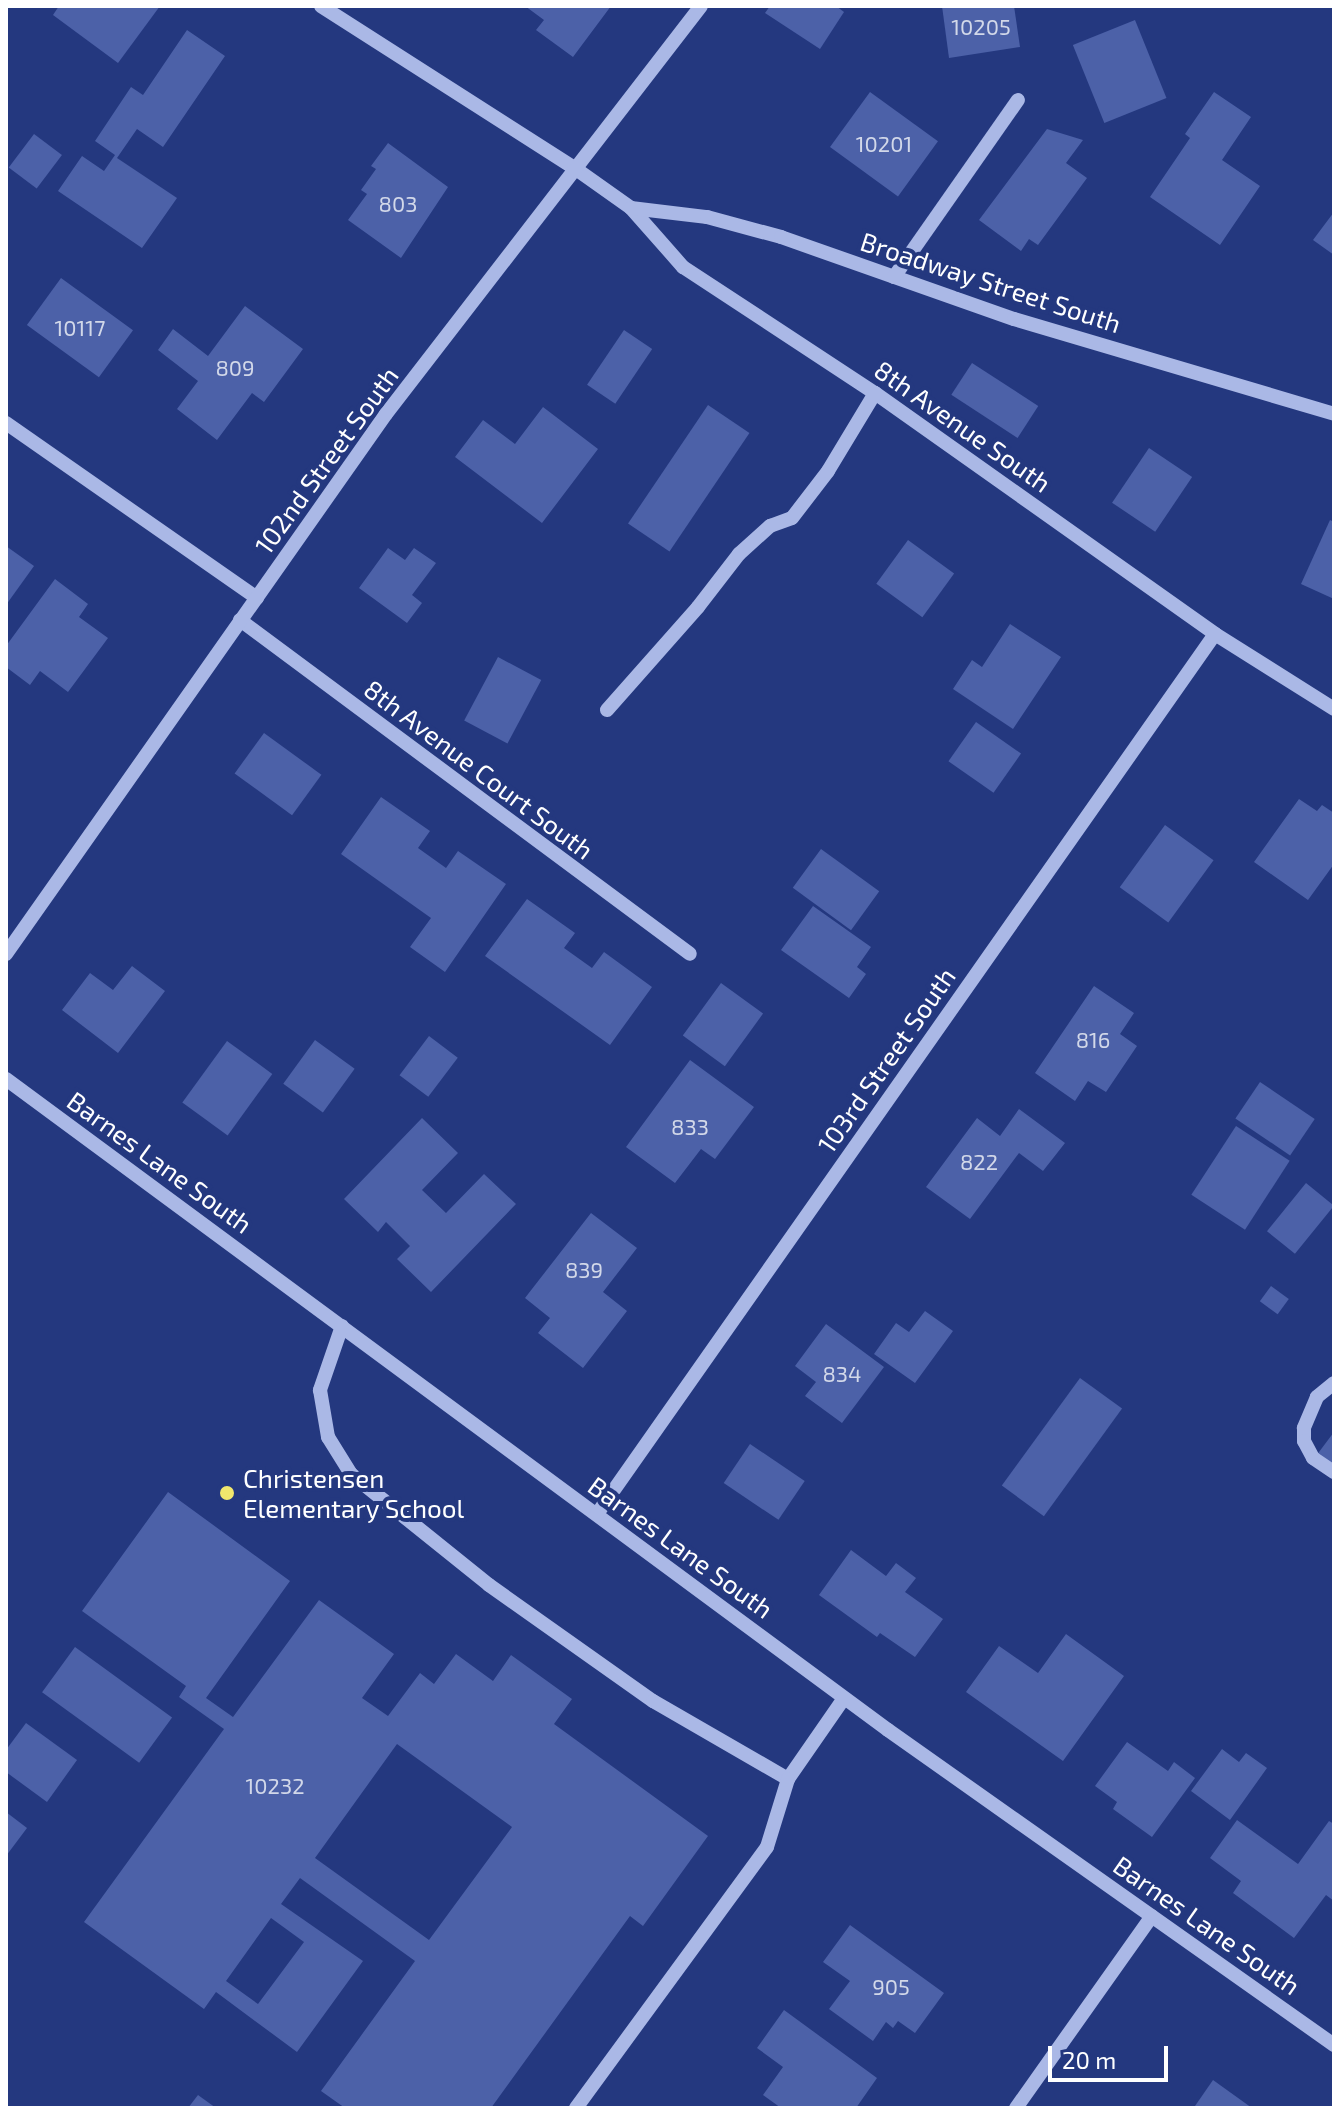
<!DOCTYPE html>
<style>
body{margin:0}
#map{position:relative;width:1340px;height:2114px;overflow:hidden;background:#24387f;font-family:"Exo 2",sans-serif}
div>[style]{position:absolute}
[style*='--x']{left:calc(var(--x)*1px);top:calc(var(--y)*1px);width:calc(var(--w)*1px);rotate:calc(var(--a)*1deg)}
.building>*{inset:0;background:#4c61a8;transform-origin:0 0}
.minor>*{height:14px;margin:-7px;padding:0 7px;transform-origin:7px;border-radius:7px;background:#aab8e6}
.dots>*{width:22px;height:22px;translate:-50% -50%;box-sizing:border-box;border:4px solid #24387f;border-radius:50%}
span{translate:-50% -50%;white-space:nowrap;text-align:center;line-height:1.15;-webkit-text-stroke:8px #24387f;paint-order:stroke}
.number-label{font-size:22px;color:#d2d8e9}
.number-label span{-webkit-text-stroke-width:0}
.street-label{font-size:26px;color:#fff}
.poi-label{font-size:26px;color:#fff}
.left{translate:0 -50%;text-align:left}
.frame{position:absolute;inset:0;border:8px solid #fff;pointer-events:none}
.scale{position:absolute;left:1048px;top:2046px;width:120px;height:36px;box-sizing:border-box;border:4px solid #fff;border-top:0;padding-left:10px;font-size:24px;line-height:28px;white-space:nowrap;color:#fff;-webkit-text-stroke:6px #24387f;paint-order:stroke}
</style>
<div id="map">
<div class="building">
<div style="clip-path:polygon(59px 6px,160px 6px,118px 63px,53px 15px)"></div>
<div style="clip-path:polygon(525px 6px,611px 6px,573px 57px,536px 30px,544px 20px)"></div>
<div style="clip-path:polygon(770px 6px,836px 6px,844px 12px,820px 49px,765px 13px)"></div>
<div style="clip-path:polygon(942px 6px,1014px 6px,1020px 47px,949px 58px)"></div>
<div style="left:1135px;top:20px;width:84px;height:67px;rotate:68deg"></div>
<div style="clip-path:polygon(187px 30px,225px 56px,163px 147px,137px 129px,117px 158px,177px 198px,142px 248px,58px 191px,82px 156px,104px 171px,115px 155px,95px 141px,131px 87px,143px 95px)"></div>
<div style="left:870px;top:92px;width:84px;height:68px;rotate:36deg"></div>
<div style="clip-path:polygon(1214px 92px,1251px 117px,1222px 160px,1260px 186px,1220px 245px,1150px 197px,1190px 138px,1185px 134px)"></div>
<div style="clip-path:polygon(1047px 129px,1083px 140px,1066px 163px,1087px 178px,1038px 245px,1029px 239px,1021px 251px,979px 220px)"></div>
<div style="left:34px;top:134px;width:35px;height:42px;rotate:37deg"></div>
<div style="clip-path:polygon(388px 143px,448px 187px,401px 258px,348px 220px,367px 194px,361px 190px,376px 169px,371px 166px)"></div>
<div style="clip-path:polygon(1334px 212px,1334px 255px,1313px 240px)"></div>
<div style="left:61px;top:278px;width:89px;height:58px;rotate:36deg"></div>
<div style="clip-path:polygon(245px 306px,303px 349px,264px 402px,252px 393px,217px 440px,177px 409px,198px 381px,158px 350px,173px 329px,208px 356px)"></div>
<div style="left:624px;top:330px;width:34px;height:66px;rotate:34deg"></div>
<div style="left:972px;top:363px;width:79px;height:38px;rotate:33deg"></div>
<div style="left:708px;top:405px;width:50px;height:143px;rotate:34deg"></div>
<div style="clip-path:polygon(543px 407px,598px 449px,542px 523px,455px 457px,483px 420px,515px 444px)"></div>
<div style="left:1149px;top:448px;width:52px;height:66px;rotate:34deg"></div>
<div style="clip-path:polygon(1330px 520px,1334px 522px,1334px 599px,1301px 584px)"></div>
<div style="left:908px;top:540px;width:57px;height:54px;rotate:36deg"></div>
<div style="clip-path:polygon(6px 546px,34px 566px,6px 605px)"></div>
<div style="clip-path:polygon(388px 548px,405px 560px,414px 548px,436px 563px,412px 595px,422px 603px,407px 623px,359px 588px)"></div>
<div style="clip-path:polygon(55px 579px,88px 604px,79px 617px,108px 638px,68px 692px,40px 671px,30px 685px,6px 667px,6px 646px)"></div>
<div style="clip-path:polygon(1010px 624px,1061px 657px,1013px 729px,953px 689px,972px 660px,982px 667px)"></div>
<div style="left:498px;top:657px;width:49px;height:72px;rotate:28deg"></div>
<div style="left:976px;top:722px;width:55px;height:48px;rotate:35deg"></div>
<div style="left:264px;top:733px;width:71px;height:50px;rotate:36deg"></div>
<div style="clip-path:polygon(381px 797px,430px 831px,418px 848px,446px 868px,458px 851px,506px 884px,445px 972px,410px 947px,431px 918px,341px 854px)"></div>
<div style="clip-path:polygon(1299px 799px,1317px 811px,1322px 805px,1334px 813px,1334px 864px,1308px 900px,1254px 862px)"></div>
<div style="left:1165px;top:825px;width:60px;height:77px;rotate:36deg"></div>
<div style="left:821px;top:849px;width:72px;height:48px;rotate:36deg"></div>
<div style="clip-path:polygon(527px 899px,575px 933px,564px 948px,592px 968px,604px 952px,652px 987px,610px 1045px,485px 956px)"></div>
<div style="clip-path:polygon(813px 906px,871px 947px,857px 967px,866px 974px,849px 998px,781px 950px)"></div>
<div style="clip-path:polygon(132px 966px,165px 991px,118px 1053px,62px 1010px,90px 973px,113px 990px)"></div>
<div style="left:721px;top:983px;width:52px;height:65px;rotate:36deg"></div>
<div style="clip-path:polygon(1094px 986px,1134px 1013px,1120px 1034px,1137px 1046px,1106px 1092px,1088px 1081px,1075px 1101px,1035px 1073px)"></div>
<div style="left:429px;top:1036px;width:36px;height:49px;rotate:37deg"></div>
<div style="left:315px;top:1040px;width:49px;height:54px;rotate:36deg"></div>
<div style="left:227px;top:1041px;width:56px;height:76px;rotate:36deg"></div>
<div style="clip-path:polygon(690px 1060px,754px 1107px,715px 1159px,701px 1149px,675px 1183px,626px 1147px)"></div>
<div style="left:1260px;top:1082px;width:66px;height:44px;rotate:34deg"></div>
<div style="clip-path:polygon(1019px 1109px,1065px 1143px,1043px 1171px,1019px 1153px,970px 1219px,926px 1187px,977px 1118px,1000px 1136px)"></div>
<div style="clip-path:polygon(422px 1118px,458px 1153px,422px 1190px,446px 1213px,484px 1174px,516px 1204px,431px 1292px,397px 1259px,410px 1246px,386px 1222px,378px 1232px,344px 1199px)"></div>
<div style="left:1236px;top:1126px;width:64px;height:82px;rotate:33deg"></div>
<div style="left:1306px;top:1183px;width:36px;height:62px;rotate:39deg"></div>
<div style="clip-path:polygon(591px 1213px,637px 1248px,603px 1292px,627px 1311px,583px 1368px,538px 1333px,550px 1318px,525px 1298px)"></div>
<div style="left:1271px;top:1286px;width:22px;height:19px;rotate:36deg"></div>
<div style="clip-path:polygon(925px 1311px,953px 1331px,915px 1383px,874px 1354px,896px 1323px,909px 1332px)"></div>
<div style="clip-path:polygon(826px 1324px,884px 1367px,842px 1423px,805px 1396px,816px 1382px,795px 1366px)"></div>
<div style="left:1080px;top:1378px;width:52px;height:133px;rotate:36deg"></div>
<div style="clip-path:polygon(1334px 1432px,1334px 1469px,1316px 1456px)"></div>
<div style="left:750px;top:1444px;width:66px;height:47px;rotate:34deg"></div>
<div style="clip-path:polygon(evenodd,168px 1492px,290px 1581px,206px 1698px,233px 1717px,319px 1600px,394px 1654px,362px 1698px,388px 1716px,420px 1673px,434px 1684px,456px 1654px,493px 1681px,511px 1655px,572px 1699px,554px 1724px,708px 1836px,643px 1926px,630px 1916px,491px 2108px,345px 2108px,321px 2091px,415px 1961px,300px 1878px,281px 1904px,363px 1961px,297px 2052px,216px 1992px,204px 2009px,84px 1922px,224px 1729px,179px 1697px,186px 1686px,82px 1611px,168px 1492px,397px 1744px,512px 1827px,429px 1940px,315px 1858px,397px 1744px,168px 1492px,271px 1918px,304px 1942px,258px 2004px,226px 1981px,271px 1918px)"></div>
<div style="clip-path:polygon(851px 1550px,886px 1576px,896px 1563px,916px 1578px,905px 1592px,943px 1619px,915px 1657px,880px 1633px,877px 1637px,819px 1595px)"></div>
<div style="clip-path:polygon(1066px 1634px,1124px 1676px,1063px 1761px,966px 1692px,999px 1646px,1038px 1673px)"></div>
<div style="left:75px;top:1647px;width:120px;height:56px;rotate:36deg"></div>
<div style="clip-path:polygon(26px 1723px,77px 1760px,47px 1802px,6px 1772px,6px 1750px)"></div>
<div style="clip-path:polygon(1127px 1742px,1168px 1771px,1174px 1762px,1195px 1778px,1152px 1837px,1113px 1809px,1117px 1802px,1095px 1786px)"></div>
<div style="clip-path:polygon(1222px 1749px,1239px 1762px,1246px 1753px,1267px 1768px,1230px 1820px,1191px 1791px)"></div>
<div style="clip-path:polygon(6px 1812px,27px 1828px,6px 1856px)"></div>
<div style="clip-path:polygon(1237px 1820px,1298px 1864px,1329px 1821px,1334px 1824px,1334px 1901px,1326px 1895px,1294px 1938px,1233px 1893px,1241px 1881px,1210px 1858px)"></div>
<div style="clip-path:polygon(850px 1925px,944px 1993px,915px 2033px,898px 2021px,893px 2028px,886px 2022px,873px 2041px,829px 2009px,850px 1981px,823px 1962px)"></div>
<div style="clip-path:polygon(784px 2010px,877px 2078px,856px 2108px,781px 2108px,763px 2095px,783px 2067px,757px 2048px)"></div>
<div style="clip-path:polygon(1213px 2080px,1252px 2108px,1195px 2106px)"></div>
<div style="clip-path:polygon(198px 2095px,216px 2108px,188px 2108px)"></div>
</div>
<div class="minor">
<div style="--x:321;--y:6;--w:303;--a:32.6"></div>
<div style="--x:576;--y:169;--w:67;--a:35.3"></div>
<div style="--x:631;--y:208;--w:79;--a:48.6"></div>
<div style="--x:683;--y:267;--w:230;--a:33.3"></div>
<div style="--x:875;--y:393;--w:417;--a:35.3"></div>
<div style="--x:1215;--y:634;--w:141;--a:32.2"></div>
<div style="--x:631;--y:208;--w:77;--a:6.8"></div>
<div style="--x:707;--y:217;--w:77;--a:15.1"></div>
<div style="--x:781;--y:237;--w:247;--a:19.4"></div>
<div style="--x:1014;--y:319;--w:334;--a:16.5"></div>
<div style="--x:894;--y:277;--w:216;--a:-55"></div>
<div style="--x:6;--y:423;--w:306;--a:34.9"></div>
<div style="--x:240;--y:620;--w:560;--a:36.58"></div>
<div style="--x:607;--y:710;--w:137;--a:-48.5"></div>
<div style="--x:698;--y:607;--w:67;--a:-52.3"></div>
<div style="--x:739;--y:554;--w:42;--a:-42.1"></div>
<div style="--x:770;--y:526;--w:23;--a:-20"></div>
<div style="--x:792;--y:518;--w:59;--a:-52.5"></div>
<div style="--x:828;--y:471;--w:91;--a:-58.9"></div>
<div style="--x:6;--y:954;--w:660;--a:-54.87"></div>
<div style="--x:386;--y:414;--w:515;--a:-52.33"></div>
<div style="--x:6;--y:1079;--w:1096;--a:36.43"></div>
<div style="--x:888;--y:1730;--w:546;--a:35.23"></div>
<div style="--x:342;--y:1326;--w:68;--a:109"></div>
<div style="--x:320;--y:1390;--w:48;--a:80.3"></div>
<div style="--x:328;--y:1437;--w:44;--a:58.1"></div>
<div style="--x:351;--y:1474;--w:177;--a:38.8"></div>
<div style="--x:489;--y:1585;--w:201;--a:35.3"></div>
<div style="--x:653;--y:1701;--w:156;--a:30"></div>
<div style="--x:788;--y:1779;--w:98;--a:-55.3"></div>
<div style="--x:1334;--y:1383;--w:22;--a:141"></div>
<div style="--x:1317;--y:1397;--w:34;--a:113"></div>
<div style="--x:1304;--y:1428;--w:13;--a:90"></div>
<div style="--x:1304;--y:1441;--w:19;--a:62"></div>
<div style="--x:1313;--y:1458;--w:25;--a:34"></div>
<div style="--x:597;--y:1514;--w:1075;--a:-54.92"></div>
<div style="--x:576;--y:2108;--w:323;--a:-53.8"></div>
<div style="--x:767;--y:1847;--w:71;--a:-72.8"></div>
<div style="--x:1016;--y:2108;--w:235;--a:-54.7"></div>
</div>
<div class="dots">
<div style="left:227px;top:1493px;background:#f1e76d"></div>
</div>
<div class="number-label">
<span style="left:981px;top:27px">10205</span>
<span style="left:884px;top:144px">10201</span>
<span style="left:398px;top:204px">803</span>
<span style="left:80px;top:328px">10117</span>
<span style="left:235px;top:368px">809</span>
<span style="left:1093px;top:1040px">816</span>
<span style="left:690px;top:1127px">833</span>
<span style="left:979px;top:1162px">822</span>
<span style="left:584px;top:1270px">839</span>
<span style="left:842px;top:1374px">834</span>
<span style="left:275px;top:1786px">10232</span>
<span style="left:891px;top:1987px">905</span>
</div>
<div class="street-label">
<span style="left:991px;top:282px;rotate:18deg">Broadway Street South</span>
<span style="left:963px;top:426px;rotate:35deg">8th Avenue South</span>
<span style="left:326px;top:460px;rotate:-54deg">102nd Street South</span>
<span style="left:479px;top:769px;rotate:37deg">8th Avenue Court South</span>
<span style="left:886px;top:1060px;rotate:-55deg">103rd Street South</span>
<span style="left:160px;top:1162px;rotate:36deg">Barnes Lane South</span>
<span style="left:681px;top:1547px;rotate:36deg">Barnes Lane South</span>
<span style="left:1207px;top:1925px;rotate:35deg">Barnes Lane South</span>
</div>
<div class="poi-label">
<span class="left" style="left:243px;top:1493px">Christensen<br>Elementary School</span>
</div>
<div class="frame"></div>
<div class="scale">20 m</div>
</div>
